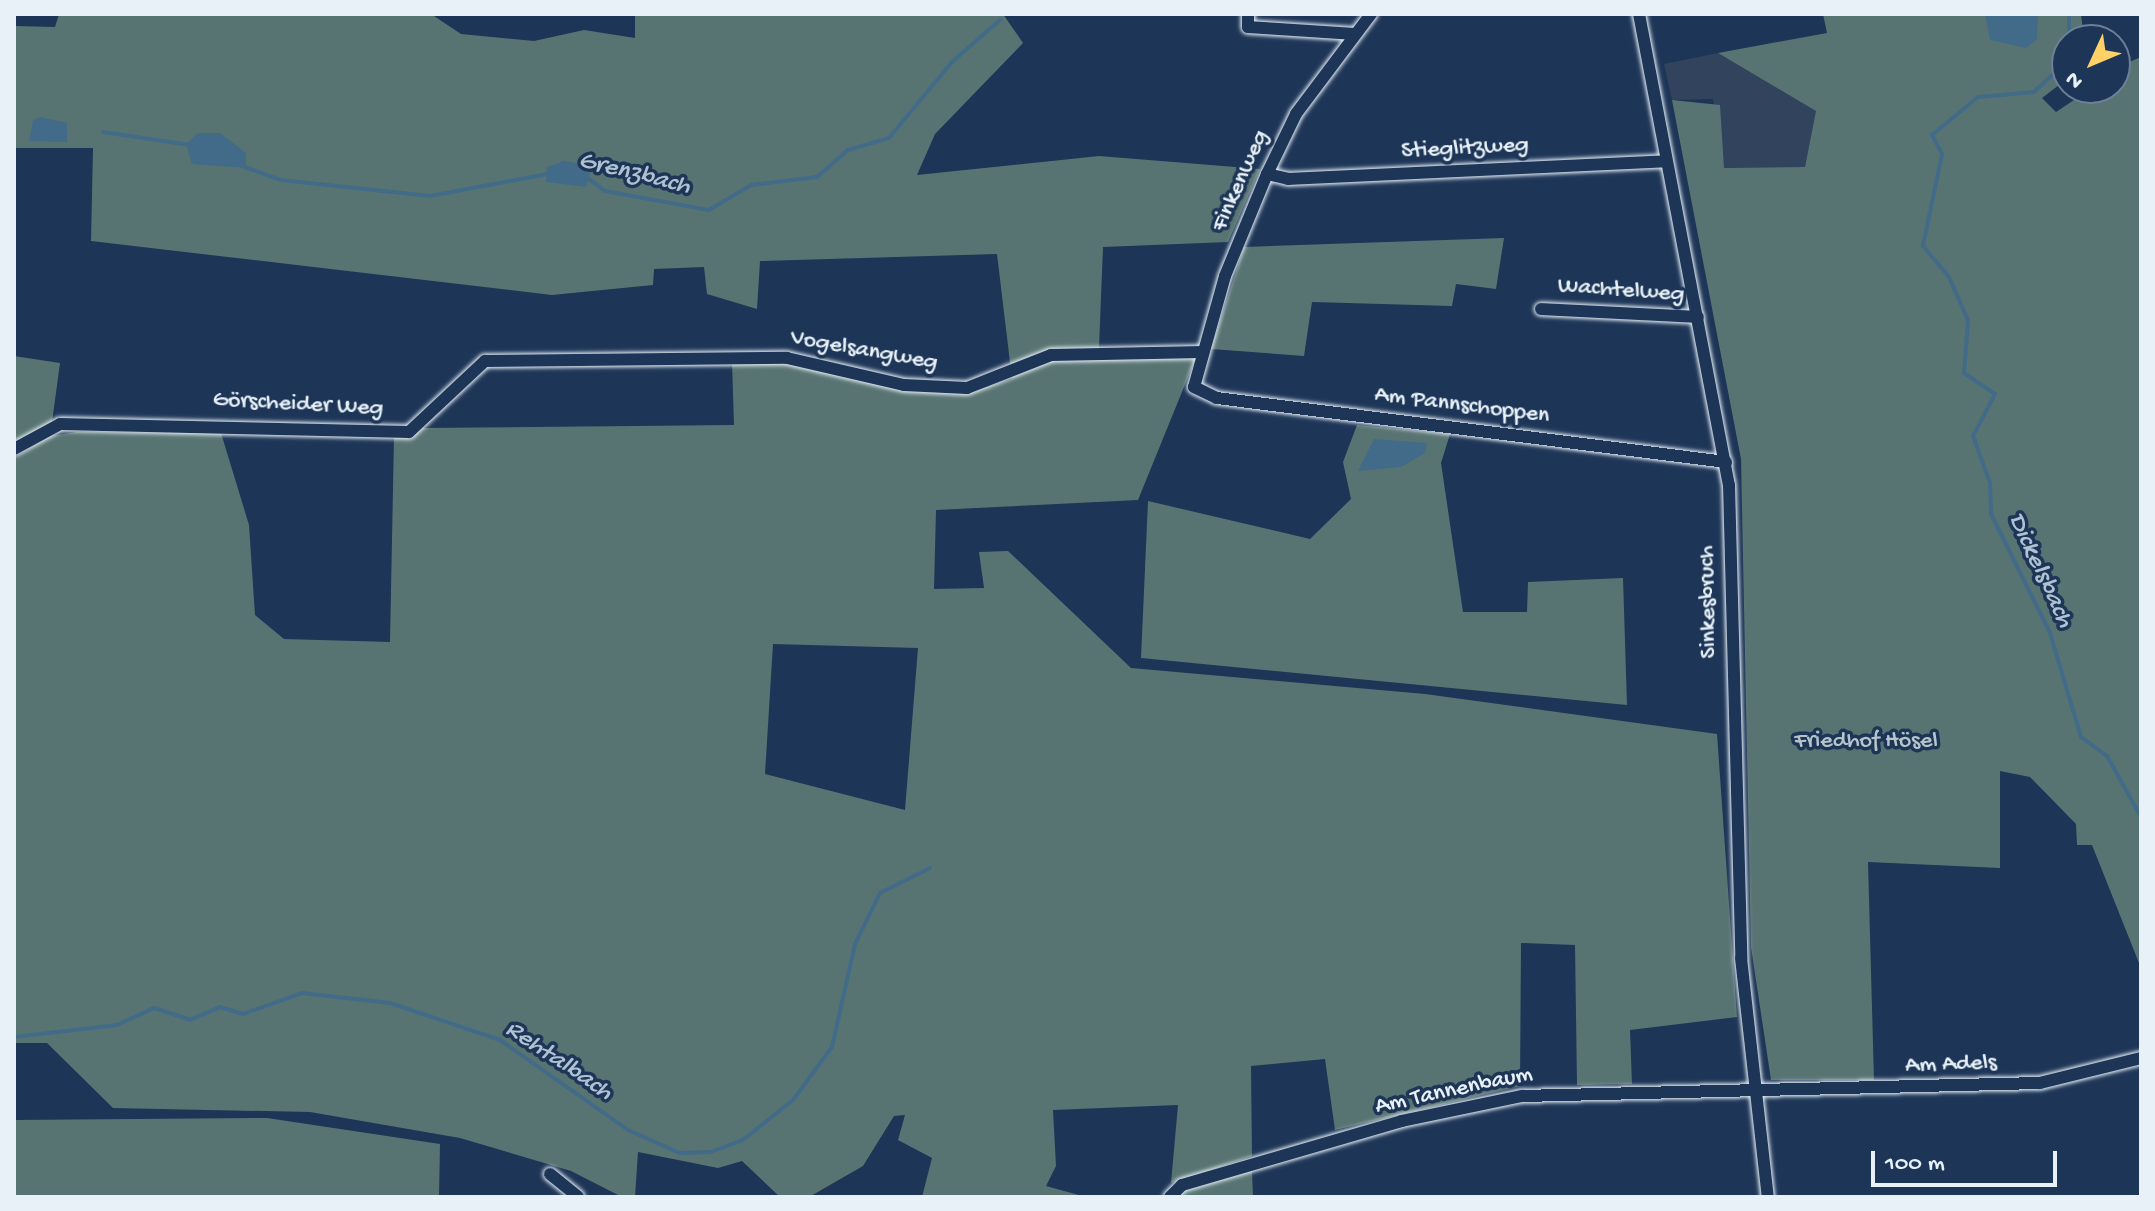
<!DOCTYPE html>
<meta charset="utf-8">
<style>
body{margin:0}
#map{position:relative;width:2155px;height:1211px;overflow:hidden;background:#1d3557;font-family:"Gochi Hand",sans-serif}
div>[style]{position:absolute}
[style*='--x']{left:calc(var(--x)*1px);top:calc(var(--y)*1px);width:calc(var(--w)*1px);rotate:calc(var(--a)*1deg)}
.built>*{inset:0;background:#31435d}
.green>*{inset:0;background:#587472}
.water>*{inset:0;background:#416b88}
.stream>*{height:4px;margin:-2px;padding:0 2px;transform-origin:2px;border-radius:2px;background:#416b88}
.roads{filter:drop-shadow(0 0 2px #e8f1f8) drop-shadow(0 0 2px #e8f1f8)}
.minor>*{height:12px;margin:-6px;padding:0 6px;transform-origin:6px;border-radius:6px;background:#1d3557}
span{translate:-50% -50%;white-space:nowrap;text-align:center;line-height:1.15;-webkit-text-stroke:7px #1d3557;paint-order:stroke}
.street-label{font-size:24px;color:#e8f1f8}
.park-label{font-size:24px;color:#b6c5c9}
.water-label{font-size:26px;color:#aec2d1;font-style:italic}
.frame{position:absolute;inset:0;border:16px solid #e8f1f8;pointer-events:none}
.north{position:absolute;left:2051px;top:24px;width:80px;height:80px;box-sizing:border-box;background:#1d3557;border:2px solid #6e8097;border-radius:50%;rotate:226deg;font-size:22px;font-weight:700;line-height:32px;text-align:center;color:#e8f1f8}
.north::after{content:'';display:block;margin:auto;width:28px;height:36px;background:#ffd166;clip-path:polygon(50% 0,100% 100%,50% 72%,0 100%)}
.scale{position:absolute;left:1871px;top:1151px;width:186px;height:36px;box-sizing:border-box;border:4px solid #e8f1f8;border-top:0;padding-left:10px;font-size:24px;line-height:28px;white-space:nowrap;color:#e8f1f8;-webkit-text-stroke:6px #1d3557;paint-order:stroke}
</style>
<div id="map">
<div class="built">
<div style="clip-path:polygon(1718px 53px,1817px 111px,1805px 167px,1724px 168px,1713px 99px,1672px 100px,1664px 64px)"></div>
</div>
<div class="green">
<div style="clip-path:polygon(evenodd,59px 14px,431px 14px,461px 34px,534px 41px,584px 30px,635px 38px,635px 14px,1003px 14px,1023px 43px,935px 134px,917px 175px,1099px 156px,1260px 169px,1228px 242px,1103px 247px,1099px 348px,1197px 355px,1138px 500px,936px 510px,934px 589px,984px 588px,979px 552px,1008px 551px,1131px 668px,1425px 694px,1717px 734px,1737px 1017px,1630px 1030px,1632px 1084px,1577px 1085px,1575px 945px,1521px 943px,1520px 1086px,1335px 1130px,1325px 1059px,1251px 1066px,1252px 1156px,1171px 1183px,1178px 1105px,1053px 1110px,1056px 1166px,1046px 1186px,1086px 1197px,922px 1197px,932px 1158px,898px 1140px,905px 1115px,894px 1116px,863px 1166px,809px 1197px,780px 1197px,742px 1161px,718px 1168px,638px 1152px,635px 1197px,622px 1197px,571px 1171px,460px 1138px,310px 1112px,113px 1108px,47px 1043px,14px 1043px,14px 458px,50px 436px,77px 432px,221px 433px,249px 525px,255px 615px,284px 639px,390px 642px,394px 437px,422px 428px,734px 425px,732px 362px,787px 362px,902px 391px,968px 393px,1012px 379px,997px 254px,760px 261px,757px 309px,707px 294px,704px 267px,654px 269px,653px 285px,552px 295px,91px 241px,93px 148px,14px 148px,14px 26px,55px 27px,59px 14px,773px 644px,918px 648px,905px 810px,765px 774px,773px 644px)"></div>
<div style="clip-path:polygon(1823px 14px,2081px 14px,2084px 40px,2067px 40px,2067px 79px,2042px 98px,2056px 112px,2092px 88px,2115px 88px,2115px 68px,2141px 57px,2141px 968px,2092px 845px,2077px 845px,2076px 824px,2030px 777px,2000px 771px,2000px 868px,1868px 862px,1874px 1080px,1771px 1080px,1751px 947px,1741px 459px,1672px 100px,1720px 105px,1724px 168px,1805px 167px,1816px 111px,1718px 53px,1827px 33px)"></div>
<div style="clip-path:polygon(1504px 238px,1496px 289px,1456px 284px,1452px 306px,1312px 302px,1304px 356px,1211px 349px,1244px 247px)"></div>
<div style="clip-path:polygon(14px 356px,60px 363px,52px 422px,14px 445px)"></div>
<div style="clip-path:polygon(1357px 425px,1450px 434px,1441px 463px,1463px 612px,1527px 612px,1528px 582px,1623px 578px,1627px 705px,1141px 658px,1148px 501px,1310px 539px,1351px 499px,1343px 462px)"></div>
<div style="clip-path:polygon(267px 1118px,440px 1144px,439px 1197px,14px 1197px,14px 1120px)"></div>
<div style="clip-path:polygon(1252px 1171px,1253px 1197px,1181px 1197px,1181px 1192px)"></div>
</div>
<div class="water">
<div style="clip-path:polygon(1985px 14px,2038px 14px,2037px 39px,2026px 48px,1990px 40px)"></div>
<div style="clip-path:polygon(41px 117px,67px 123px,67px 142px,29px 141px,33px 120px)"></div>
<div style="clip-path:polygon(198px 133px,220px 133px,246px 153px,246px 168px,192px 164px,186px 144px)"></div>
<div style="clip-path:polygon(564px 161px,592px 166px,586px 187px,546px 182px,547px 167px)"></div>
<div style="clip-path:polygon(1374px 439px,1427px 443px,1425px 453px,1401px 467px,1358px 471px)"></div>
</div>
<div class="stream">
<div style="--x:2069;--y:40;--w:26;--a:-90"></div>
<div style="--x:2067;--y:61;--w:45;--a:136.8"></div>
<div style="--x:2034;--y:92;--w:56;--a:174.9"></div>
<div style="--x:1978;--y:97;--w:60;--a:140.4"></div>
<div style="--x:1932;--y:135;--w:21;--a:62"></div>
<div style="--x:1942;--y:154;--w:94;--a:101.7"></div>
<div style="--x:1923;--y:246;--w:40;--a:50"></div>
<div style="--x:1949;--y:277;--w:47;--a:66.2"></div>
<div style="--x:1968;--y:320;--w:53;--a:94.3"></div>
<div style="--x:1964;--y:373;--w:37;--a:34"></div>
<div style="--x:1995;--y:394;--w:47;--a:117.6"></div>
<div style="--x:1973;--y:436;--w:50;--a:70.1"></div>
<div style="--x:1990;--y:483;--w:31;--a:88"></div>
<div style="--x:1991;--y:514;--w:133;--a:63.6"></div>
<div style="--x:2050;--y:633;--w:109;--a:73.4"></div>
<div style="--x:2081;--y:737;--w:32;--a:36"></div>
<div style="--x:2107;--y:756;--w:70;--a:60.9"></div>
<div style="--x:103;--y:132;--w:88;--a:8.5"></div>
<div style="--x:242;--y:166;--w:41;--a:19.7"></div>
<div style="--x:281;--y:180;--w:150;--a:6.1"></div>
<div style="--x:430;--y:196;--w:120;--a:-10.6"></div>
<div style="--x:589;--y:179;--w:20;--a:37"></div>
<div style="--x:605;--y:191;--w:106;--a:10.4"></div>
<div style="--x:709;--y:210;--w:49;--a:-30.8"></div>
<div style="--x:751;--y:185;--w:66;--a:-6.9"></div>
<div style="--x:817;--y:177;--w:41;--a:-41.1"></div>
<div style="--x:848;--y:150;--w:43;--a:-16.3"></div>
<div style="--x:889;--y:138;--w:99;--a:-50.3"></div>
<div style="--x:952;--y:62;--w:64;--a:-41.2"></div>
<div style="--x:14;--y:1037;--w:104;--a:-6.6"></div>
<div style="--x:117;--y:1025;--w:41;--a:-24.7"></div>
<div style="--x:154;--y:1008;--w:38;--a:18"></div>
<div style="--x:190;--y:1020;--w:33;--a:-23"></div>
<div style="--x:220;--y:1007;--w:24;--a:17"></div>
<div style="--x:243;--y:1014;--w:63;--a:-19.6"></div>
<div style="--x:302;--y:993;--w:89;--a:6.5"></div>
<div style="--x:390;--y:1003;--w:116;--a:18.6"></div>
<div style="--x:500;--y:1040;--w:156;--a:35.1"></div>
<div style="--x:628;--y:1130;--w:57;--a:23.9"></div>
<div style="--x:680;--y:1153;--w:31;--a:-2"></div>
<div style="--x:711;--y:1152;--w:34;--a:-21"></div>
<div style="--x:743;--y:1140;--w:64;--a:-38.7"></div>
<div style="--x:793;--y:1100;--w:66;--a:-53.7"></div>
<div style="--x:832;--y:1047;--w:106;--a:-77.4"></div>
<div style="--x:855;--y:944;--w:57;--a:-63.9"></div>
<div style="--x:880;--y:893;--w:56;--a:-26.6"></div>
</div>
<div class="roads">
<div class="minor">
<div style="--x:1248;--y:14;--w:13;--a:90"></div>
<div style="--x:1248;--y:27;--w:107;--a:3.7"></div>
<div style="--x:1371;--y:14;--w:125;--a:126.9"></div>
<div style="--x:1296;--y:114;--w:67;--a:115.8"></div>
<div style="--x:1267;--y:174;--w:110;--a:112.4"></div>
<div style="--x:1225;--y:276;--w:115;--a:105.6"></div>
<div style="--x:1194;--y:387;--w:25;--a:26"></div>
<div style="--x:1217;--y:398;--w:513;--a:7.17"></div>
<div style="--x:1639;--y:14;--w:480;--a:79.2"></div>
<div style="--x:1729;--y:485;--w:473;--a:88.5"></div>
<div style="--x:1741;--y:958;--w:241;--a:83.6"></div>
<div style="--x:1267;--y:174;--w:22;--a:13"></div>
<div style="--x:1288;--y:179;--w:378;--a:-2.7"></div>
<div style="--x:1541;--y:309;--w:157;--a:2.9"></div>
<div style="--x:14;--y:449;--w:52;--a:-28.5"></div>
<div style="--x:60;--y:424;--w:349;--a:1.3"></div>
<div style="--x:409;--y:432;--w:104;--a:-43.1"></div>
<div style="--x:485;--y:361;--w:302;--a:-0.6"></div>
<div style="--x:787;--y:358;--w:120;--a:13"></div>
<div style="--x:904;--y:385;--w:63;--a:2.7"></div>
<div style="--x:967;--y:388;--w:90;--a:-21.4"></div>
<div style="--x:1051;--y:355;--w:152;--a:-1.1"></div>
<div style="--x:550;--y:1174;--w:36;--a:39"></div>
<div style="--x:1170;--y:1197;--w:17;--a:-45"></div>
<div style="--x:1182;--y:1185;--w:229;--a:-16.2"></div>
<div style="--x:1402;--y:1121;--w:123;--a:-11.8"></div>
<div style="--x:1522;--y:1096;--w:518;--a:-1.44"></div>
<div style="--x:2040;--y:1083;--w:104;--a:-13.9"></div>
</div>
</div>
<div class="street-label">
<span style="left:1465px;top:149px;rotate:-3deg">Stieglitzweg</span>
<span style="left:1241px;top:181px;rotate:-66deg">Finkenweg</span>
<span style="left:1621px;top:291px;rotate:4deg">Wachtelweg</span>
<span style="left:864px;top:351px;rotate:10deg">Vogelsangweg</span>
<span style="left:298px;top:405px;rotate:3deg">Görscheider Weg</span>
<span style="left:1462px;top:406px;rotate:7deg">Am Pannschoppen</span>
<span style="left:1709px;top:602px;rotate:-91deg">Sinkesbruch</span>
<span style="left:1951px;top:1065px;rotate:-2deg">Am Adels</span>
<span style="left:1454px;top:1091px;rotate:-12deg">Am Tannenbaum</span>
</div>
<div class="park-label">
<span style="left:1866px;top:742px">Friedhof Hösel</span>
</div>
<div class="water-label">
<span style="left:634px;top:175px;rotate:14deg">Grenzbach</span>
<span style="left:2039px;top:571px;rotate:65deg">Dickelsbach</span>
<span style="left:558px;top:1062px;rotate:34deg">Rehtalbach</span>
</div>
<div class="frame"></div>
<div class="north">N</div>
<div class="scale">100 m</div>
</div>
